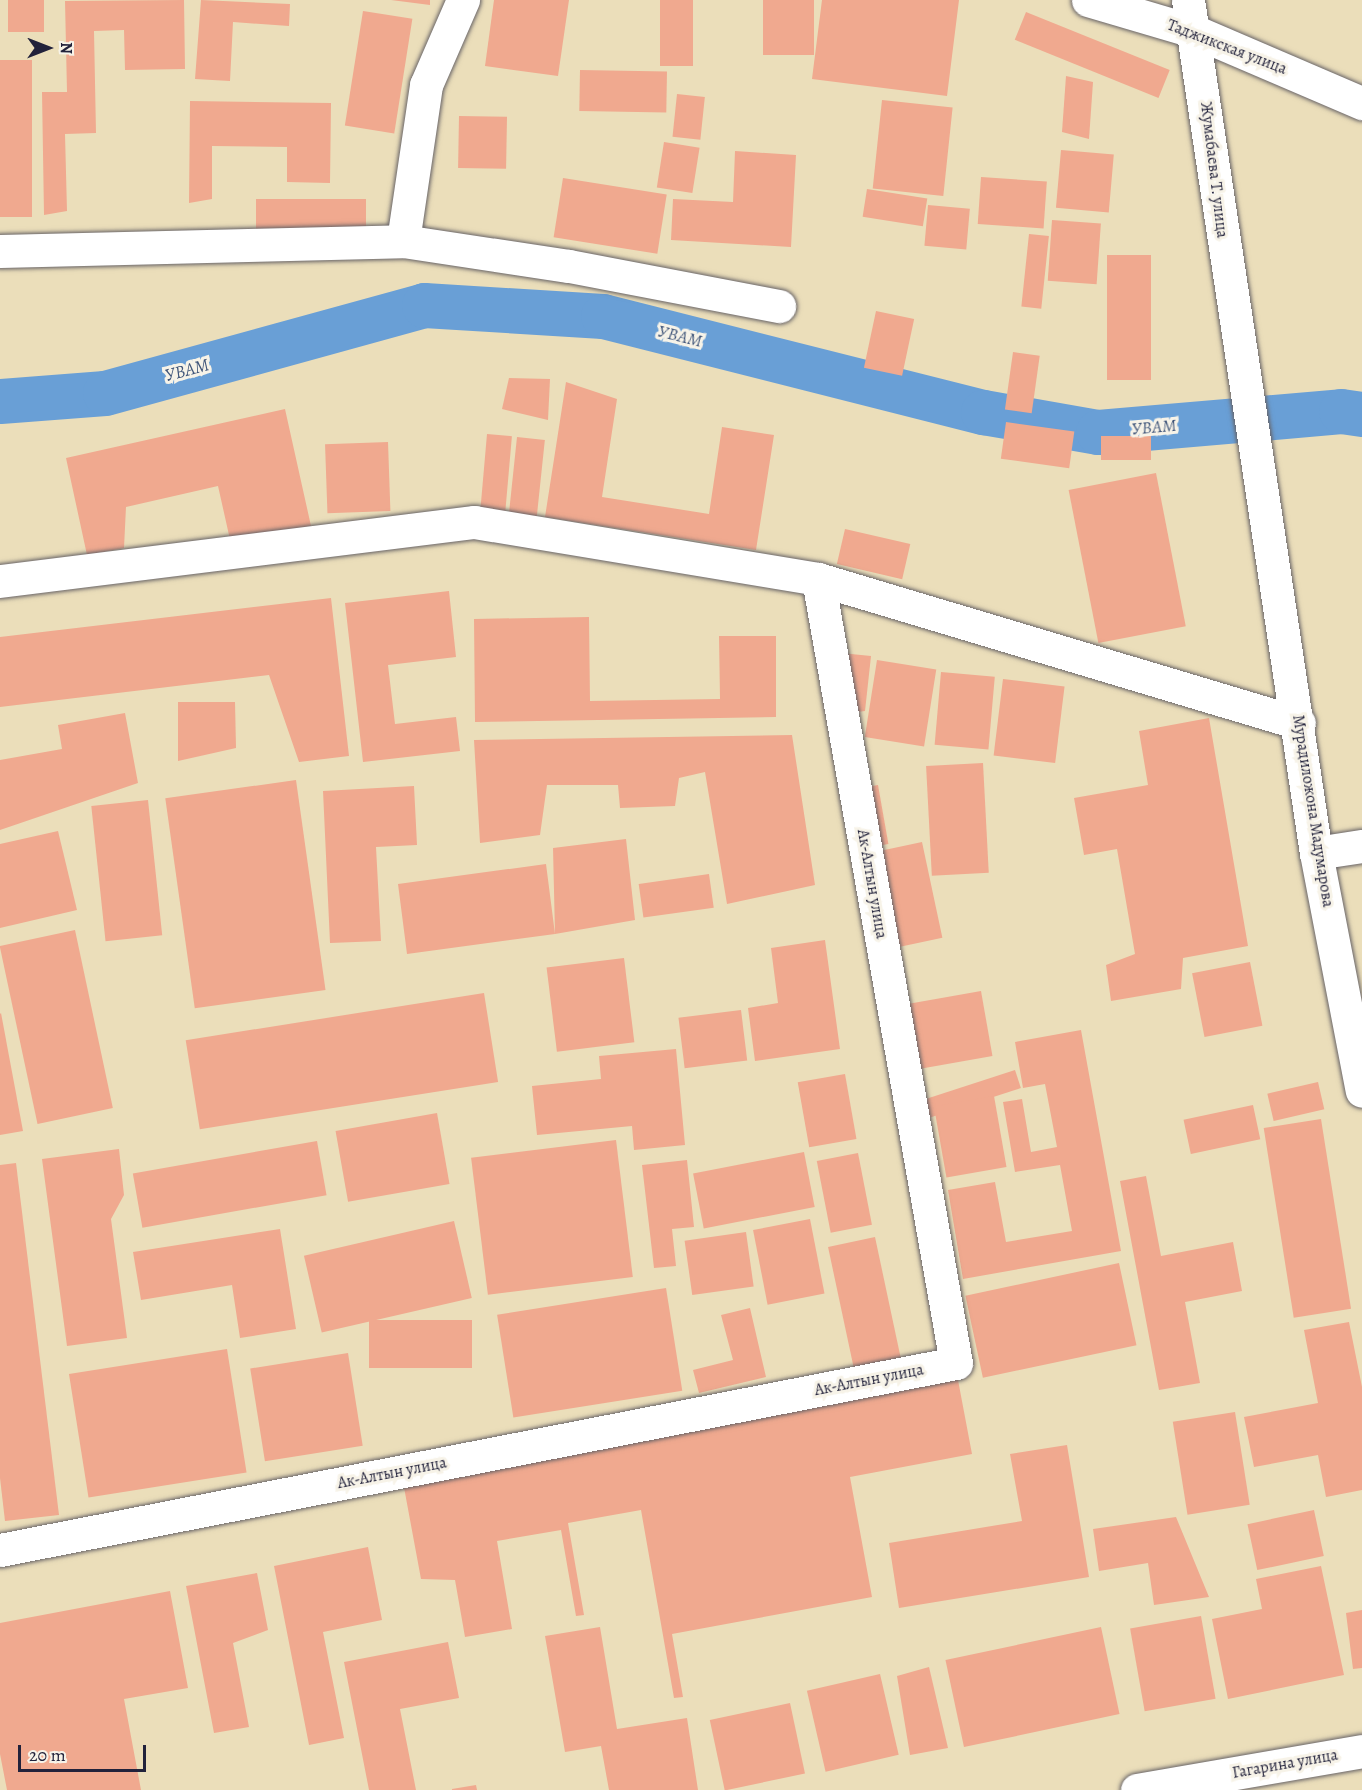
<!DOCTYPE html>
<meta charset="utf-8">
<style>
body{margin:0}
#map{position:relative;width:1362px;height:1790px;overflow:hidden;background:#ebdeba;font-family:Alegreya,serif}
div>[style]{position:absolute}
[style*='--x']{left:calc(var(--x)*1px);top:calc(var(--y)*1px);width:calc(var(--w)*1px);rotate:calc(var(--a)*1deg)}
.canal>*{height:45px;margin:-22.5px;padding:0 22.5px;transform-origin:22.5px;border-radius:22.5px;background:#699fd6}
.building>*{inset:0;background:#f0a98f;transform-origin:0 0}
.roads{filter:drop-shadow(0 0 2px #686467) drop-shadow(0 0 2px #686467)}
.minor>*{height:33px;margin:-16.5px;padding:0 16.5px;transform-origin:16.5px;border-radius:16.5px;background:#fff}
span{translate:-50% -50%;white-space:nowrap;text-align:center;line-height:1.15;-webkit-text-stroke:6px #f7f3e8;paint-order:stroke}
.street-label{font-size:16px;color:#22223b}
.water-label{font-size:18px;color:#3e5479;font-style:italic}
.north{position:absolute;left:18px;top:18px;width:60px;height:60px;-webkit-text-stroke:4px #f7f3e8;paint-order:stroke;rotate:90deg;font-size:16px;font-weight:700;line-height:24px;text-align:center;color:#22223b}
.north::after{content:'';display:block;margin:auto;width:21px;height:27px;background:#22223b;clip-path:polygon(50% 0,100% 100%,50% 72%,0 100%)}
.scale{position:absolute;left:18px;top:1745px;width:128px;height:27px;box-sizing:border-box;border:3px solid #22223b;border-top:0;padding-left:8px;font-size:18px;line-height:21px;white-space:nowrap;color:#22223b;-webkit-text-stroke:4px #f7f3e8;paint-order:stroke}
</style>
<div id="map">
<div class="canal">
<div style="--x:0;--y:401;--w:105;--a:-4.4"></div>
<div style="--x:105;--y:393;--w:331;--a:-15.4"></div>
<div style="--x:424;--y:305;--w:179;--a:3.5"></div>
<div style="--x:603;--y:316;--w:392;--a:14.2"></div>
<div style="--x:983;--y:412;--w:117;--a:9.9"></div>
<div style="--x:1098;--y:432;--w:244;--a:-4.9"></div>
<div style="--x:1341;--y:411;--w:21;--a:8"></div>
</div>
<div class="building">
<div style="left:8px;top:0;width:36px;height:32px"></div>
<div style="clip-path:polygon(184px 0,185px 69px,125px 70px,124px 30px,94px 31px,96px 133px,65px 134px,67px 211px,44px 215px,42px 92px,67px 92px,65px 1px)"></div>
<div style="clip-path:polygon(201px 0,290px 4px,289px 26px,233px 22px,230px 81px,195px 79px)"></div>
<div style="clip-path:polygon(391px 0,430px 0,430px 5px)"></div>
<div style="clip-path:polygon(494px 0,569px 0,558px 76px,485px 66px)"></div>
<div style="left:660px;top:0;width:33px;height:66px"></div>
<div style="left:763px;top:0;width:51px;height:55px"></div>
<div style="clip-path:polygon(822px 0,959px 0,947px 96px,812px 79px)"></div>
<div style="left:363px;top:11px;width:50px;height:116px;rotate:9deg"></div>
<div style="left:1026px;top:12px;width:155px;height:30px;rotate:22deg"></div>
<div style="left:0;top:60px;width:32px;height:157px"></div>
<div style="left:580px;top:70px;width:87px;height:41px;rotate:1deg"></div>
<div style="clip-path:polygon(1066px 76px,1093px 82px,1089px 139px,1062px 132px)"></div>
<div style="left:677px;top:94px;width:28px;height:43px;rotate:6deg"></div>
<div style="left:882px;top:100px;width:71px;height:89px;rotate:6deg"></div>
<div style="clip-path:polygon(190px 101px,331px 103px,330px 183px,287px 182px,287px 147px,212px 146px,212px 199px,189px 203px)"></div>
<div style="left:459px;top:116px;width:48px;height:52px;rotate:1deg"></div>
<div style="left:664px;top:142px;width:36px;height:46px;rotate:9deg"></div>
<div style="left:1061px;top:150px;width:53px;height:58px;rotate:5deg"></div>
<div style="clip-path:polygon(735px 151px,796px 155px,791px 247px,671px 240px,673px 199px,733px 202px)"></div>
<div style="left:981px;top:177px;width:66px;height:47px;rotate:4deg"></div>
<div style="left:563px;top:178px;width:105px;height:60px;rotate:9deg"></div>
<div style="left:867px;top:189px;width:61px;height:28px;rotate:9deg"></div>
<div style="left:366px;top:199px;width:31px;height:110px;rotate:90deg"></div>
<div style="left:928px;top:205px;width:42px;height:41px;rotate:5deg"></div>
<div style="left:1052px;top:220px;width:49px;height:61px;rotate:4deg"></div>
<div style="left:1029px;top:234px;width:20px;height:73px;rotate:6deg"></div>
<div style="left:1107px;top:255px;width:44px;height:125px"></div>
<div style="left:876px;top:311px;width:39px;height:58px;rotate:12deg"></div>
<div style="left:1013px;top:352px;width:27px;height:58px;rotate:8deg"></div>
<div style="clip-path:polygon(509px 378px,550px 379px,548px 420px,502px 409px)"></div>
<div style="clip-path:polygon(566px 382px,617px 399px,602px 497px,709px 514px,722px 427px,774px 435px,756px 550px,545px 517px)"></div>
<div style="clip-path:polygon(285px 409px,311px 526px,231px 544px,218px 486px,126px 507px,124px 548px,87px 555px,66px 458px)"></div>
<div style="left:1006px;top:422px;width:69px;height:37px;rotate:8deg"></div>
<div style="left:487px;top:434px;width:25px;height:85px;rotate:5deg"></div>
<div style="left:1151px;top:436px;width:24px;height:50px;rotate:90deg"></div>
<div style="left:517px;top:437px;width:28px;height:83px;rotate:6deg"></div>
<div style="left:388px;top:442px;width:69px;height:63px;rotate:88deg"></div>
<div style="left:1156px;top:473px;width:156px;height:89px;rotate:79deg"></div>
<div style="left:845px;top:529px;width:67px;height:36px;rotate:13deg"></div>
<div style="clip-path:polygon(449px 591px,456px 657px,388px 665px,395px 724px,456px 717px,460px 751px,363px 762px,345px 603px)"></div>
<div style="clip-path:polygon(331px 598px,349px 756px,299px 762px,269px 675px,0 707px,0 637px)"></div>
<div style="clip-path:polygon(589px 617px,590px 701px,720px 699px,719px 636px,776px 636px,776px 717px,475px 722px,474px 619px)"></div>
<div style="clip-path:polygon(841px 653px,871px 656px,865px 711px,850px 713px)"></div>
<div style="left:877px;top:660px;width:60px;height:78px;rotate:9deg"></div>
<div style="left:941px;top:672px;width:54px;height:73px;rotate:5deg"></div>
<div style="left:1003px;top:679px;width:62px;height:77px;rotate:7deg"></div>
<div style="clip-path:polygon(178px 702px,235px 702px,236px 748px,178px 761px)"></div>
<div style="clip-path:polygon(125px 713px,138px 783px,0 830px,0 760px,62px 749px,58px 725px)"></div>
<div style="clip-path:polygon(1209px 718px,1248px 946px,1183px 958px,1181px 989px,1111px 1001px,1106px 965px,1135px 954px,1117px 849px,1084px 855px,1074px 798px,1148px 785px,1139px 731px)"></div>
<div style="clip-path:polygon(792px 735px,815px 885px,727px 904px,705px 772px,679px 778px,675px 806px,620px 808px,618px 785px,547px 785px,540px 835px,480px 843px,474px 740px)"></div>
<div style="left:983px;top:763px;width:110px;height:57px;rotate:87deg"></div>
<div style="left:296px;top:780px;width:212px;height:132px;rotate:82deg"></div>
<div style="left:878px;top:785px;width:60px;height:14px;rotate:80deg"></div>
<div style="clip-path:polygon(414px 786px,417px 845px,376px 847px,381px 941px,330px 943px,323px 791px)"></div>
<div style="left:148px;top:800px;width:136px;height:57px;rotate:84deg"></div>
<div style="clip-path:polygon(58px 831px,77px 910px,0 928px,0 844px)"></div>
<div style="clip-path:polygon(626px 839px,635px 920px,555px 934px,407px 954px,398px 884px,546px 864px,555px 934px,553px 848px)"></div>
<div style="left:922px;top:842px;width:98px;height:48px;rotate:78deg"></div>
<div style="left:709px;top:874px;width:34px;height:71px;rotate:82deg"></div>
<div style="left:75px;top:930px;width:182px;height:77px;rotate:78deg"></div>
<div style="clip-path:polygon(825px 940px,840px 1049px,755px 1061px,748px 1008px,778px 1003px,771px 948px)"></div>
<div style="left:624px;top:958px;width:85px;height:78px;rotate:83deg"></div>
<div style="left:1250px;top:962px;width:65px;height:59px;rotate:79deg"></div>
<div style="left:981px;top:991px;width:66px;height:76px;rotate:80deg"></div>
<div style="left:484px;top:993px;width:90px;height:302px;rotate:81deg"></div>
<div style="left:741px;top:1010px;width:51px;height:63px;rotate:83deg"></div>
<div style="clip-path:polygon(1px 1013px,23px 1131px,0 1135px,0 1014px)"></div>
<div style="clip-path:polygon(1081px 1030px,1121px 1251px,963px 1279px,948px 1190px,995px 1182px,1006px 1242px,1072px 1231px,1060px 1165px,1015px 1172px,1003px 1102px,1022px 1099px,1031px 1152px,1057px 1147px,1045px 1084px,1023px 1088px,1015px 1042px)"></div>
<div style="clip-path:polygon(676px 1049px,685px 1145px,634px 1150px,632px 1126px,537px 1135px,532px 1086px,601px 1079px,599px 1056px)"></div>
<div style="left:1015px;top:1070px;width:19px;height:97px;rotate:72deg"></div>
<div style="left:845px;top:1074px;width:66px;height:48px;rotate:80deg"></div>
<div style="left:1318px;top:1082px;width:28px;height:52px;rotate:77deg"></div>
<div style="left:994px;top:1096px;width:72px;height:61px;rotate:80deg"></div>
<div style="left:1253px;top:1105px;width:35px;height:71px;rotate:78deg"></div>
<div style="left:437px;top:1113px;width:72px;height:103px;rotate:80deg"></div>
<div style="left:1321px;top:1119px;width:192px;height:58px;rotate:81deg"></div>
<div style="left:616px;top:1140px;width:138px;height:146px;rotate:83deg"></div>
<div style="left:317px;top:1141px;width:55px;height:187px;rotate:80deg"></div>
<div style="clip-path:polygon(119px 1149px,124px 1195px,111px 1219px,127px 1338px,67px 1346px,42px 1159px)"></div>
<div style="left:804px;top:1152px;width:56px;height:113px;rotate:79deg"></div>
<div style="left:858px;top:1153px;width:73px;height:42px;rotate:79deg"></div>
<div style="clip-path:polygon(687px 1160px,694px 1227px,672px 1229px,676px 1266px,654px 1268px,642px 1165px)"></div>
<div style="clip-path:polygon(16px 1163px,59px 1515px,5px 1521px,0 1478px,0 1165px)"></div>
<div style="clip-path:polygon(1146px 1176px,1161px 1256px,1233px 1242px,1242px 1291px,1185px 1302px,1200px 1383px,1159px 1390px,1120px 1181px)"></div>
<div style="left:810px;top:1219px;width:76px;height:58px;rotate:79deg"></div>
<div style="left:454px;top:1221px;width:79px;height:154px;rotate:77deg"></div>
<div style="clip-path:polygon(280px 1229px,296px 1329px,240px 1338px,232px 1285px,141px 1300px,133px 1252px)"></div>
<div style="left:746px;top:1232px;width:55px;height:62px;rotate:82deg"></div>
<div style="left:875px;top:1237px;width:124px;height:48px;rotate:78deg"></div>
<div style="left:1119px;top:1263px;width:84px;height:157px;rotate:78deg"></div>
<div style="left:666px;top:1288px;width:104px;height:171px;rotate:81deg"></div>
<div style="clip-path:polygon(750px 1308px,766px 1377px,699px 1393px,693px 1370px,733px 1360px,721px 1315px)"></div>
<div style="left:472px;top:1320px;width:48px;height:103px;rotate:90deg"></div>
<div style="clip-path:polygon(1349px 1322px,1362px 1387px,1362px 1490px,1326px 1497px,1318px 1455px,1254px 1467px,1244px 1417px,1318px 1403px,1304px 1330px)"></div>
<div style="left:227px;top:1349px;width:125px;height:160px;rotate:81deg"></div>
<div style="left:348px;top:1353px;width:94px;height:99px;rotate:81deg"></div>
<div style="clip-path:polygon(958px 1380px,972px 1454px,850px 1477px,872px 1597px,672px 1634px,683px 1697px,674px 1698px,641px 1510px,568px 1523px,584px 1615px,576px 1616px,561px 1530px,497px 1541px,512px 1629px,465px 1637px,455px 1580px,421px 1579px,403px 1482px)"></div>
<div style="left:1235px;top:1412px;width:94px;height:63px;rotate:81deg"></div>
<div style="clip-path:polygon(1067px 1445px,1089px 1577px,899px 1608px,889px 1543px,1022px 1521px,1010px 1454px)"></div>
<div style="left:1314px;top:1510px;width:47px;height:68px;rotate:78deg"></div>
<div style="clip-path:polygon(1176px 1517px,1209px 1597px,1154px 1605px,1148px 1563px,1099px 1571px,1093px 1529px)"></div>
<div style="clip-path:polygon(368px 1547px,382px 1620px,323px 1632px,344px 1738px,309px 1745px,274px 1566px)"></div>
<div style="clip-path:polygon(1321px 1566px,1344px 1675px,1228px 1699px,1212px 1619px,1262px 1609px,1256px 1579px)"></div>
<div style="clip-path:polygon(257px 1573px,268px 1630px,233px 1643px,249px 1727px,214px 1733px,186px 1586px)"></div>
<div style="clip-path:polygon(170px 1591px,188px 1688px,124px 1699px,141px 1790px,7px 1790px,0 1754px,0 1623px)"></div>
<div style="clip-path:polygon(1362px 1610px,1362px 1668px,1353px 1669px,1346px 1613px)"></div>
<div style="left:1201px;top:1616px;width:84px;height:72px;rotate:80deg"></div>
<div style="clip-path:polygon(600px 1627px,617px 1729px,687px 1718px,698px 1790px,609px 1790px,601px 1746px,565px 1752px,545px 1636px)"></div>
<div style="left:1101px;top:1627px;width:89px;height:159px;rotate:78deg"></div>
<div style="clip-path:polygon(448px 1642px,459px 1698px,400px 1709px,416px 1790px,369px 1790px,344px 1662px)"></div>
<div style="clip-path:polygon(929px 1667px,948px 1748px,910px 1755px,897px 1676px)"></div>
<div style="left:880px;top:1674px;width:83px;height:75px;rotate:77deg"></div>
<div style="left:790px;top:1703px;width:72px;height:82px;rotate:78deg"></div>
<div style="clip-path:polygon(476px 1785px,477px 1790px,452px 1790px,452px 1789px)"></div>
</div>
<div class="roads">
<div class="minor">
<div style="--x:1088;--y:0;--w:113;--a:16.5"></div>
<div style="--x:1196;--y:32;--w:181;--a:23.2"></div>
<div style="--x:1188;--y:0;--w:863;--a:81.47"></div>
<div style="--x:1316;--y:853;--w:242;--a:79.1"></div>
<div style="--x:403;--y:241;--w:158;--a:-81.6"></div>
<div style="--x:426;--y:85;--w:93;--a:-66.5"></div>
<div style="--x:0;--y:251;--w:403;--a:-1.4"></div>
<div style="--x:403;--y:241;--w:168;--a:8.6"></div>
<div style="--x:569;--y:266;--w:214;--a:10.8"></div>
<div style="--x:0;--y:581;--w:478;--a:-7.1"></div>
<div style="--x:474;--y:522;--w:349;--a:9.4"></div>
<div style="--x:818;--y:579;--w:502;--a:16.67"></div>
<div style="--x:1316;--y:853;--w:47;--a:-8.7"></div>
<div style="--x:0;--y:1550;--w:974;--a:-11.07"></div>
<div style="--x:956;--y:1363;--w:796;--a:-99.98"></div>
<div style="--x:1137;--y:1790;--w:228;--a:-9.8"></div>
</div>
</div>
<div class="street-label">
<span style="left:1227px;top:47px;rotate:21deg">Таджикская улица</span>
<span style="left:1214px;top:170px;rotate:83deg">Жумабаева Т. улица</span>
<span style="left:1313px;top:811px;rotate:81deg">Мурадиложона Мадумарова</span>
<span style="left:872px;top:884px;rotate:80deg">Ак-Алтын улица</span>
<span style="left:869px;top:1380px;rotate:-11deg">Ак-Алтын улица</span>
<span style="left:392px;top:1473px;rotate:-11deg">Ак-Алтын улица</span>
<span style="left:1285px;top:1764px;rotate:-10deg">Гагарина улица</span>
</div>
<div class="water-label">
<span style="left:680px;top:336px;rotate:14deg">УВАМ</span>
<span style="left:187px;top:370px;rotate:-15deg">УВАМ</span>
<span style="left:1154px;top:427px;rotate:-5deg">УВАМ</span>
</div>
<div class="north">N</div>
<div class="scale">20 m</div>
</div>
